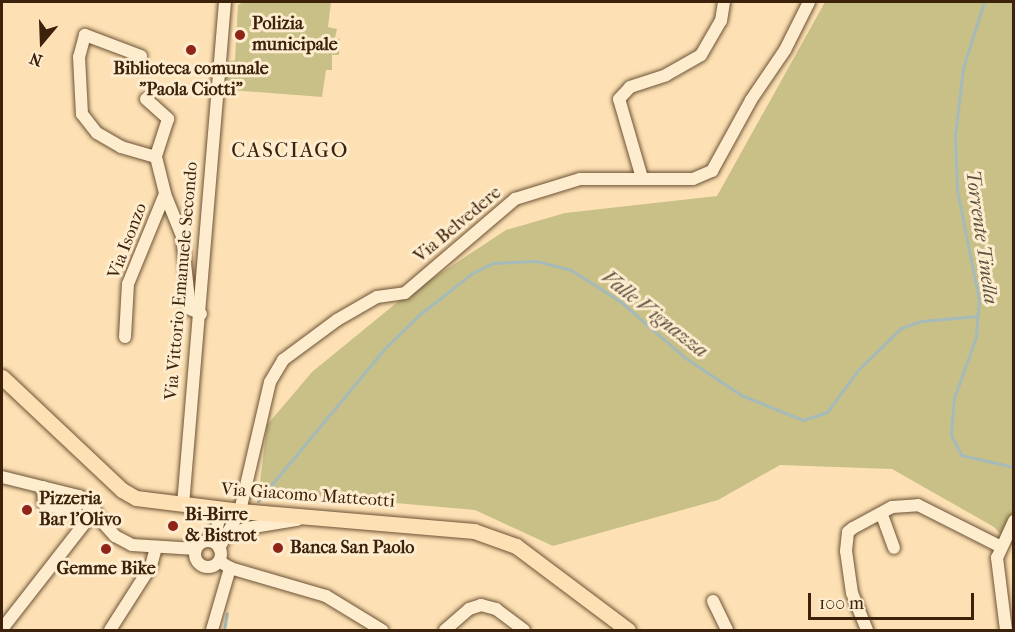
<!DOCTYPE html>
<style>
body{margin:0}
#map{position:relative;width:1015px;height:632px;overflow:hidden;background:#fde1b4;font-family:"IM FELL French Canon",serif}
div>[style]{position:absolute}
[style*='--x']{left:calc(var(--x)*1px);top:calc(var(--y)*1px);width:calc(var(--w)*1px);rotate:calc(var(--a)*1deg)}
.green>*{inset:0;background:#c8c087}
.stream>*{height:3px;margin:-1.5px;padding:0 1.5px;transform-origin:1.5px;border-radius:1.5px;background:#a6bab9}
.roads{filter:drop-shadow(0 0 2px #6c5235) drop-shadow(0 0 2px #6c5235)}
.minor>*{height:12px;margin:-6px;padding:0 6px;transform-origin:6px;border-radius:6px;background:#feecce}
.minor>.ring{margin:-6px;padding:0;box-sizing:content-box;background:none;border:12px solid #feecce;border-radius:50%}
.major>*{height:15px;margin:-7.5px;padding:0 7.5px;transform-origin:7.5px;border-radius:7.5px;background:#fde1b4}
.dots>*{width:16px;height:16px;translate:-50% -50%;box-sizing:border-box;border:3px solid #feecce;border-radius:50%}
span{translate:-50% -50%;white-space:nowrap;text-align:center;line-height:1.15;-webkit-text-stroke:6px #feecce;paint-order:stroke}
.poi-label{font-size:18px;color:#3c220b;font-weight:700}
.left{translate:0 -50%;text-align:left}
.street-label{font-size:18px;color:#3c220b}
.water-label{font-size:20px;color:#5c503f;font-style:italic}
.quarter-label{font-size:21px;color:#3c220b;letter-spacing:1.5px}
.frame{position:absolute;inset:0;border:3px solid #3c220b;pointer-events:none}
.north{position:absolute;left:12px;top:12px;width:60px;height:60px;-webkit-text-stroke:4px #feecce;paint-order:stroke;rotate:199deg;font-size:16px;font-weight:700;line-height:24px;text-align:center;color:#3c220b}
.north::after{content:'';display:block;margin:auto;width:21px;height:27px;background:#3c220b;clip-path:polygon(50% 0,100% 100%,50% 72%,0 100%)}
.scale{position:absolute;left:808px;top:593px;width:166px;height:27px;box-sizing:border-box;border:3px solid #3c220b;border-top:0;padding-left:8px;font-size:18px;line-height:21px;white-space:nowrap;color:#3c220b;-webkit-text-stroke:4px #feecce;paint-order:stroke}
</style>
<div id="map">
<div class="green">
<div style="clip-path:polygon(243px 2px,331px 2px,328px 27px,337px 29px,335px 38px,340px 39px,339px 55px,332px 55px,332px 70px,326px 70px,322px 97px,218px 89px,220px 63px,235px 60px,238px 5px)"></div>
<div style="clip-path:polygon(825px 2px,1013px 2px,1013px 547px,994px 527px,892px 469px,780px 465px,718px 500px,553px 546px,475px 510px,259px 491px,267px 425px,312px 372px,400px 300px,506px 230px,565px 213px,717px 196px)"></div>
</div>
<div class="stream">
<div style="--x:984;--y:2;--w:69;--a:107.7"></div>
<div style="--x:963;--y:68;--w:67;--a:96.8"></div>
<div style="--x:955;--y:135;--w:55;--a:87.9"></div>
<div style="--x:957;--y:190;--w:112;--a:78.7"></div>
<div style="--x:979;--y:300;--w:37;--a:95"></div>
<div style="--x:976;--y:337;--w:65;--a:109.8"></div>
<div style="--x:954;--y:398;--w:37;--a:95"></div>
<div style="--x:951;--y:435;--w:22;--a:63"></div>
<div style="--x:961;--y:455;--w:54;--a:12.8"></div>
<div style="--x:258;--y:501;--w:197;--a:-50.3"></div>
<div style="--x:384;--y:349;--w:49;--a:-44.2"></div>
<div style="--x:419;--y:315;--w:66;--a:-38.3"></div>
<div style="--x:471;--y:274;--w:25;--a:-27"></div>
<div style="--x:493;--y:263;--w:43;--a:-2.7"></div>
<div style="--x:536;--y:261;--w:36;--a:14"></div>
<div style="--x:571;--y:270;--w:59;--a:32.6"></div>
<div style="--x:621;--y:302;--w:84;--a:41.1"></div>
<div style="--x:684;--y:357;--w:69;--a:33.7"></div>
<div style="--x:741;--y:395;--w:67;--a:22"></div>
<div style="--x:803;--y:420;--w:25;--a:-18"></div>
<div style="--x:827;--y:412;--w:52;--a:-53.6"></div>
<div style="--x:858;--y:370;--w:60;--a:-44.3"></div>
<div style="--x:901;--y:328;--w:21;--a:-19"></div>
<div style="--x:921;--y:321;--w:57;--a:-5"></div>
<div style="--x:224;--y:630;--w:17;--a:-80"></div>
</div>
<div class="roads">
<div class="minor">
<div style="--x:141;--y:56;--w:60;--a:-159.4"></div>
<div style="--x:85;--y:35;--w:23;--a:105"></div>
<div style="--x:79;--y:57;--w:57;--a:87"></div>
<div style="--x:82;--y:114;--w:24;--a:52"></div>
<div style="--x:97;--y:133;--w:28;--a:30"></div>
<div style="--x:121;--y:147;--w:36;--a:16"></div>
<div style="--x:156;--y:157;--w:38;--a:76"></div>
<div style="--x:165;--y:194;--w:45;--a:68"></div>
<div style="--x:182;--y:236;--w:73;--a:83.7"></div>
<div style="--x:190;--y:309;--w:12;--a:24"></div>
<div style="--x:146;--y:99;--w:30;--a:42"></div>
<div style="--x:168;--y:119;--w:40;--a:108"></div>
<div style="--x:642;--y:178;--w:82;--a:-106.2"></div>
<div style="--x:619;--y:99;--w:16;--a:-47"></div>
<div style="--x:630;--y:87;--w:38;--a:-18"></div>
<div style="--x:666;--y:75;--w:40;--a:-29.7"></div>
<div style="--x:701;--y:55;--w:39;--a:-60"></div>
<div style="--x:721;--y:21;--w:19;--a:-81"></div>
<div style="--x:125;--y:337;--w:53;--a:-86.8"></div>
<div style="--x:128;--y:284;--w:97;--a:-67.7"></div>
<div style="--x:2;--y:477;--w:79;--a:13.9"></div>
<div style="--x:79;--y:496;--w:54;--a:48"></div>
<div style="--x:115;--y:536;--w:19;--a:28"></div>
<div style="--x:132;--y:545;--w:64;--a:3.6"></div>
<div style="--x:43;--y:487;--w:17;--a:87"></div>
<div style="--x:44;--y:504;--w:29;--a:16"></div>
<div style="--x:72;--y:512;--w:18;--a:-52"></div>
<div style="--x:183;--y:505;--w:505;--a:-85.23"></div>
<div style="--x:882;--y:515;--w:35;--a:70"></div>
<div style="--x:229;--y:535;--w:19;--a:-21"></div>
<div style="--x:247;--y:528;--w:51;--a:-9.1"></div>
<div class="ring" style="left:195px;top:541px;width:14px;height:14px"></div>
<div style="--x:214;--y:542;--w:34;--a:-78"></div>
<div style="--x:219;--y:548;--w:43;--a:-60.4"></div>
<div style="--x:240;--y:511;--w:132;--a:-76.9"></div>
<div style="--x:270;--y:382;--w:26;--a:-59"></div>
<div style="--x:283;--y:360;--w:67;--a:-36.5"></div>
<div style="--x:337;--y:320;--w:46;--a:-29.9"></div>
<div style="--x:377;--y:297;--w:28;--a:-8"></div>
<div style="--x:405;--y:293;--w:145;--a:-40.5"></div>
<div style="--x:515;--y:199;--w:68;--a:-17.1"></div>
<div style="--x:580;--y:179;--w:113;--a:0"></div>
<div style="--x:693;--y:179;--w:21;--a:-23"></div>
<div style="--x:712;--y:171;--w:81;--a:-61.2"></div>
<div style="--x:751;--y:100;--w:60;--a:-55.8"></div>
<div style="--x:785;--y:50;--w:54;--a:-63.4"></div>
<div style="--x:219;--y:561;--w:13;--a:32"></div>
<div style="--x:230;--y:568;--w:100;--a:16.3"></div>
<div style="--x:326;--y:596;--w:66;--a:31.3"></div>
<div style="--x:713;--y:601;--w:32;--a:64"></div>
<div style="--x:2;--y:629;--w:151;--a:-52"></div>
<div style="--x:110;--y:630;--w:76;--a:-57.4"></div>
<div style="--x:151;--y:566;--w:20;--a:-75"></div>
<div style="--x:212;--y:630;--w:65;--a:-73.8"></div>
<div style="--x:445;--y:630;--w:32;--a:-41"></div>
<div style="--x:469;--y:609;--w:13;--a:-18"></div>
<div style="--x:481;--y:605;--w:16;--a:15"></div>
<div style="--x:496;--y:609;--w:35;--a:37"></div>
<div style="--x:867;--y:630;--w:40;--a:-112"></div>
<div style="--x:852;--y:593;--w:42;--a:-98.1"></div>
<div style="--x:846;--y:551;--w:19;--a:-84"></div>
<div style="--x:848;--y:532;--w:6;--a:-39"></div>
<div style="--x:853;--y:528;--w:44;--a:-28.3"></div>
<div style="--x:892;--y:507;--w:26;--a:-4"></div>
<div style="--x:918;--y:505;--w:93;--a:26.8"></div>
<div style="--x:1006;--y:630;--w:73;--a:-97.1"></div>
<div style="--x:997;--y:558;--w:41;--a:-65.3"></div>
</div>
<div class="major">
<div style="--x:2;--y:377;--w:165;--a:43.3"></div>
<div style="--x:122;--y:490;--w:16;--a:30"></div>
<div style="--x:136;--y:498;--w:105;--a:7.1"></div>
<div style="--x:240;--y:511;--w:235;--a:4.9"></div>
<div style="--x:474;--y:531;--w:45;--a:19.7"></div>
<div style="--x:516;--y:546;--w:140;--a:36.9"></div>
</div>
</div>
<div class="dots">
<div style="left:240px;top:35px;background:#8f2418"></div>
<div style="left:191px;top:50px;background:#8f2418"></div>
<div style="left:27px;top:510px;background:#8f2418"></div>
<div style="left:173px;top:526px;background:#8f2418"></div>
<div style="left:278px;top:548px;background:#8f2418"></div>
<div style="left:106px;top:549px;background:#8f2418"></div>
</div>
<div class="poi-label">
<span class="left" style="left:252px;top:35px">Polizia<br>municipale</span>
<span style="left:191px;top:80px">Biblioteca comunale<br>"Paola Ciotti"</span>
<span class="left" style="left:39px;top:510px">Pizzeria<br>Bar l'Olivo</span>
<span class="left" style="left:185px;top:526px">Bi-Birre<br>&amp; Bistrot</span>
<span class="left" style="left:290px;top:548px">Banca San Paolo</span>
<span style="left:106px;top:569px">Gemme Bike</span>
</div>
<div class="street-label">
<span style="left:458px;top:225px;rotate:-40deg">Via Belvedere</span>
<span style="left:128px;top:241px;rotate:-69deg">Via Isonzo</span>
<span style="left:182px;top:281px;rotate:-85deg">Via Vittorio Emanuele Secondo</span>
<span style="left:308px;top:496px;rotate:4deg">Via Giacomo Matteotti</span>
</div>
<div class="water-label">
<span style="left:982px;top:237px;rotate:82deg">Torrente Tinella</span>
<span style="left:655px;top:314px;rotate:38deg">Valle Vignazza</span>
</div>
<div class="quarter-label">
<span style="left:290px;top:150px">CASCIAGO</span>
</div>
<div class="frame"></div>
<div class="north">N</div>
<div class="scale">100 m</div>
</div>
